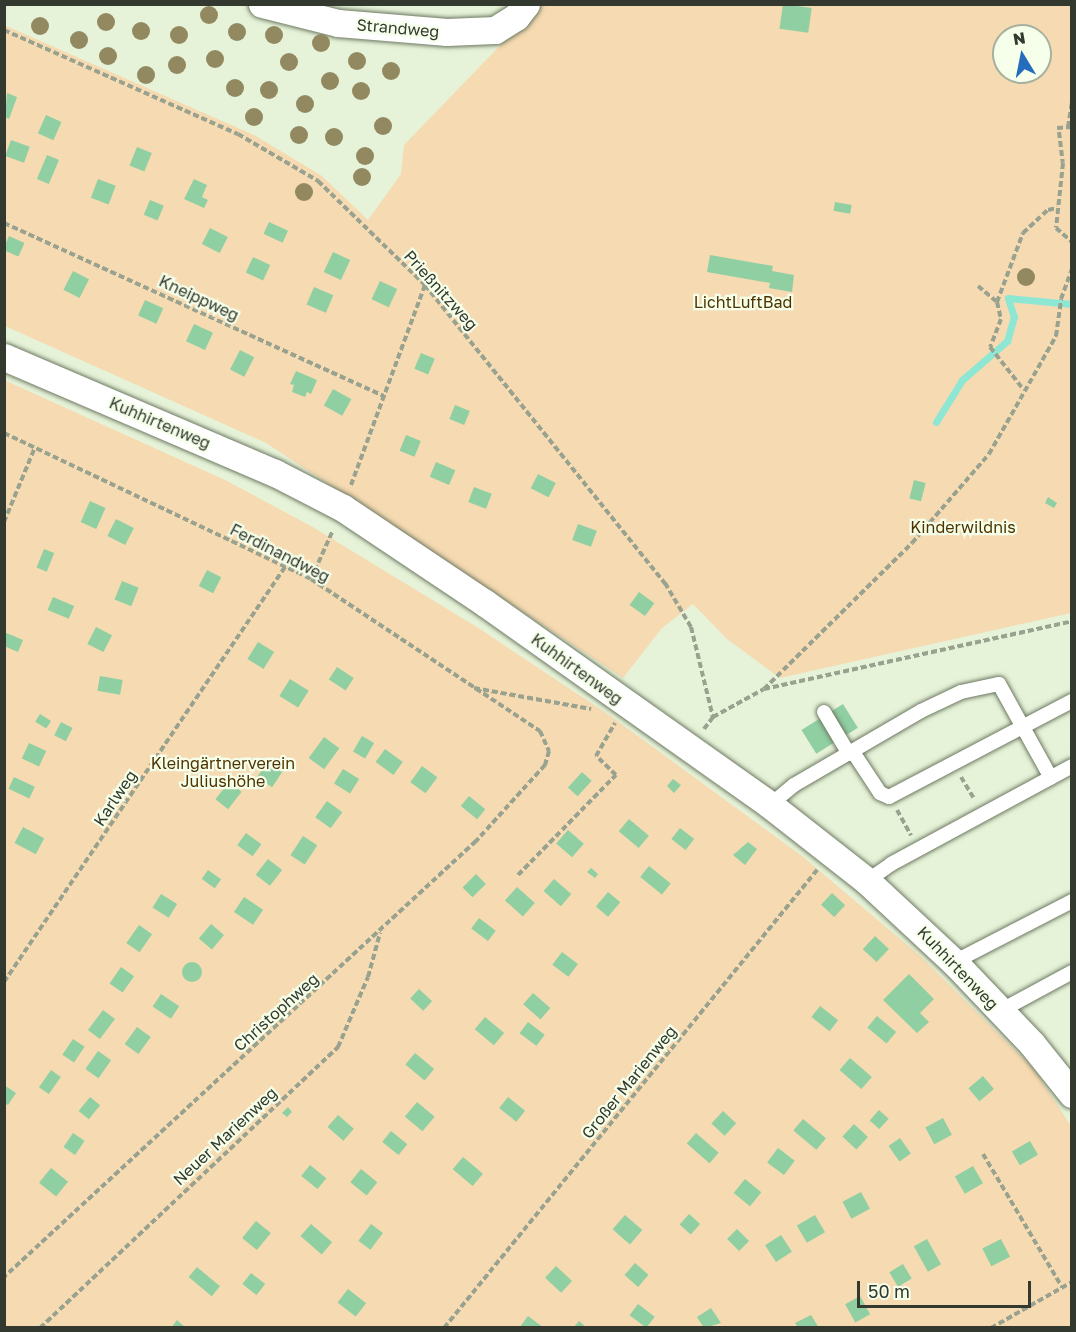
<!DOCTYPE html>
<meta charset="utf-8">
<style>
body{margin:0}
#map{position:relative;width:1076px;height:1332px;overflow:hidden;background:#e6f3d8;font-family:"Golos Text",sans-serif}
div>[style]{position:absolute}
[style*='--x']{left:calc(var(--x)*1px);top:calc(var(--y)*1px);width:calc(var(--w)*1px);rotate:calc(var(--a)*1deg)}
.green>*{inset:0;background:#f5dab2}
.stream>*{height:7px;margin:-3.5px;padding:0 3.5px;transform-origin:3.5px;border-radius:3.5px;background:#8ee7d3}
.building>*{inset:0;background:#90cfa2;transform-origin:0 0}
.round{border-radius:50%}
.path>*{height:4px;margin-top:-2px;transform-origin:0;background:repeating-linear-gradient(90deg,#99a28f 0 6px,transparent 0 9px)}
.roads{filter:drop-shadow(0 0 2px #6e7962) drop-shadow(0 0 2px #6e7962)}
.service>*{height:14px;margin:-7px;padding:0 7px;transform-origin:7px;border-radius:7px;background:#fff}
.minor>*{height:27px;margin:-13.5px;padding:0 13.5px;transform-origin:13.5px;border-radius:13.5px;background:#fff}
.trees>*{width:18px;height:18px;margin:-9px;border-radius:50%;background:#928961}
span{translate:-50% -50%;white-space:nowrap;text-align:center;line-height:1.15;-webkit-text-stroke:4.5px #f5ffea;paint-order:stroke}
.street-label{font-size:16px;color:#34392f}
.park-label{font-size:16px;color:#4e3300}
.frame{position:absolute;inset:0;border:6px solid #34392f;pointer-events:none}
.north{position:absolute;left:992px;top:24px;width:60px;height:60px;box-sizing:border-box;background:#f5ffea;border:2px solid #a8b09f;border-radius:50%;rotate:350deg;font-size:16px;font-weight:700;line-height:24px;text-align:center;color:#34392f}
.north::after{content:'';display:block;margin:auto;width:21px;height:27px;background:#256cbd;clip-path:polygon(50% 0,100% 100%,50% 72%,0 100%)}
.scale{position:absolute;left:857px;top:1281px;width:174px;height:27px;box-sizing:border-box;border:3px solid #34392f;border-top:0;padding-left:8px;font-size:18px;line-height:21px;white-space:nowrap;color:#34392f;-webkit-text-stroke:4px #f5ffea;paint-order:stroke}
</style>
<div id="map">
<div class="green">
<div style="clip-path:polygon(evenodd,533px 5px,1071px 5px,1071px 613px,780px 678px,727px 639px,693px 604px,662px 628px,623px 678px,266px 443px,5px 326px,4px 25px,254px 135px,322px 176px,368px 220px,401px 174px,404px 145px,515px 30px,533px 5px,1004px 36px,1040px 36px,1040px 72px,1004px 72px,1004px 36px)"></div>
<div style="clip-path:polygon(4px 380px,225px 480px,311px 526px,480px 629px,609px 715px,802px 856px,919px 955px,1034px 1069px,1071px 1126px,1071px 1327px,5px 1327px)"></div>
</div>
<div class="stream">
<div style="--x:936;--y:422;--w:49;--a:-58.2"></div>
<div style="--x:962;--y:380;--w:60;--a:-40.9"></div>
<div style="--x:1007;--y:341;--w:25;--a:-74"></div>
<div style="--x:1014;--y:317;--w:20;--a:-108"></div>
<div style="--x:1008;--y:298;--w:64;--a:5.4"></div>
</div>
<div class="building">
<div style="left:783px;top:4px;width:29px;height:25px;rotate:8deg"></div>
<div style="clip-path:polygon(7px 93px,17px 97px,9px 119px,5px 117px)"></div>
<div style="left:46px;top:115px;width:17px;height:20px;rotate:24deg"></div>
<div style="left:11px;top:140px;width:20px;height:17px;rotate:20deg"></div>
<div style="left:137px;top:147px;width:16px;height:20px;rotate:22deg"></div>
<div style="left:47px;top:155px;width:13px;height:26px;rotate:23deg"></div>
<div style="left:98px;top:179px;width:19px;height:20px;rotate:21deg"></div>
<div style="clip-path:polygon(194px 179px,207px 185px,202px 197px,208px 200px,204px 208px,184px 199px)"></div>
<div style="left:150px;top:200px;width:15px;height:16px;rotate:23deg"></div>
<div style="left:835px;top:202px;width:17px;height:9px;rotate:10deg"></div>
<div style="left:269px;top:222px;width:21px;height:13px;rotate:25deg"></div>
<div style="left:210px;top:228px;width:20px;height:18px;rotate:27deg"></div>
<div style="left:9px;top:236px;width:17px;height:15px;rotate:24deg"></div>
<div style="left:333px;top:252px;width:19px;height:22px;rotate:25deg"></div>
<div style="clip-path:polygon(710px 255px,773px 266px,772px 271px,794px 275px,792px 292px,769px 288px,770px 283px,707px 272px)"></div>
<div style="left:253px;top:257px;width:19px;height:17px;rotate:25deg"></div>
<div style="left:73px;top:271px;width:18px;height:21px;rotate:27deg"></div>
<div style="left:380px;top:281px;width:19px;height:20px;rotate:25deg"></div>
<div style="left:314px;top:287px;width:21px;height:19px;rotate:23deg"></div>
<div style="left:145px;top:300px;width:20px;height:17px;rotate:24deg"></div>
<div style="left:194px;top:324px;width:21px;height:19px;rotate:25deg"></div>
<div style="left:240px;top:350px;width:16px;height:22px;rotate:27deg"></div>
<div style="left:421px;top:353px;width:15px;height:17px;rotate:23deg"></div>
<div style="clip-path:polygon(296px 371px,317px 380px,311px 394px,307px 392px,305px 397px,292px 392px,294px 385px,290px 384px)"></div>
<div style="left:333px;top:389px;width:21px;height:19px;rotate:29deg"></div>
<div style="left:455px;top:405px;width:16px;height:15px;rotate:22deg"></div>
<div style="left:406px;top:435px;width:16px;height:17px;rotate:22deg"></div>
<div style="left:436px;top:462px;width:21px;height:16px;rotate:23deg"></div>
<div style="left:538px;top:474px;width:20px;height:16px;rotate:27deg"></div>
<div style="left:914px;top:480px;width:12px;height:19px;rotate:14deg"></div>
<div style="left:474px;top:487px;width:19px;height:16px;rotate:21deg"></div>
<div style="clip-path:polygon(1048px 497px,1057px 503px,1054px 508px,1045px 503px)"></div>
<div style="left:90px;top:501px;width:17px;height:23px;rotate:24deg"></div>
<div style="left:116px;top:519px;width:20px;height:19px;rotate:27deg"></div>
<div style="left:578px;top:524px;width:20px;height:17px;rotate:20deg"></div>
<div style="left:44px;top:549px;width:11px;height:20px;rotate:22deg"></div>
<div style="left:207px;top:570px;width:16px;height:18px;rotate:27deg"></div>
<div style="left:122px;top:581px;width:18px;height:20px;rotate:22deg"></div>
<div style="left:639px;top:592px;width:19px;height:16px;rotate:36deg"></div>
<div style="left:53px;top:597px;width:23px;height:14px;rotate:23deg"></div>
<div style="left:96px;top:627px;width:18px;height:19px;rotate:27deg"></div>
<div style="clip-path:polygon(4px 632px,23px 640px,18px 652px,4px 646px)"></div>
<div style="left:258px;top:642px;width:19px;height:20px;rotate:32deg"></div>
<div style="left:337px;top:667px;width:20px;height:15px;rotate:33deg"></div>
<div style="left:100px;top:676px;width:23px;height:15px;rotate:10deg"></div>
<div style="left:290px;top:679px;width:22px;height:20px;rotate:32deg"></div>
<div style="left:843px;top:704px;width:28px;height:49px;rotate:58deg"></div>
<div style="left:40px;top:714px;width:13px;height:9px;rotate:32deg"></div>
<div style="left:61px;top:722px;width:13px;height:15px;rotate:27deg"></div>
<div style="left:362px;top:736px;width:14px;height:18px;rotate:30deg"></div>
<div style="left:324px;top:737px;width:19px;height:26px;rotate:36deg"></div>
<div style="left:29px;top:743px;width:19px;height:17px;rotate:25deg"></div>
<div style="left:385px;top:749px;width:22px;height:16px;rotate:36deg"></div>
<div style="left:270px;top:758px;width:18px;height:23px;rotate:34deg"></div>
<div style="left:422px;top:766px;width:19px;height:20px;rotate:36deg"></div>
<div style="left:343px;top:769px;width:19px;height:17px;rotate:32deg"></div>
<div style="left:582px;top:772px;width:13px;height:21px;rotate:42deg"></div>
<div style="left:14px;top:777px;width:23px;height:13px;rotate:25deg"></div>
<div style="clip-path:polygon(673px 779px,681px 785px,674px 793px,667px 786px)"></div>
<div style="left:229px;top:782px;width:16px;height:22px;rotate:38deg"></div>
<div style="left:469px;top:796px;width:21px;height:13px;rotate:39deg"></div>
<div style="left:327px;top:801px;width:19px;height:20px;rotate:36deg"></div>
<div style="left:629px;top:819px;width:26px;height:16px;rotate:40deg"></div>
<div style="left:23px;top:827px;width:24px;height:18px;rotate:28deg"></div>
<div style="left:680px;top:828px;width:18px;height:14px;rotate:38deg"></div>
<div style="left:568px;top:830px;width:21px;height:18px;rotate:41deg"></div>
<div style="left:246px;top:833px;width:19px;height:15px;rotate:36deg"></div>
<div style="left:303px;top:836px;width:17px;height:23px;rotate:33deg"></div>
<div style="clip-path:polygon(748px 842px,757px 849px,745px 865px,733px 855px)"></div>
<div style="left:268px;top:859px;width:18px;height:20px;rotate:38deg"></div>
<div style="left:649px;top:866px;width:28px;height:14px;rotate:39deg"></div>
<div style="clip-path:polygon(591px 868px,598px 874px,595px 878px,587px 872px)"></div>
<div style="left:208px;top:870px;width:16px;height:11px;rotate:35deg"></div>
<div style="left:476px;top:874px;width:14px;height:19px;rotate:45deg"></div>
<div style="left:554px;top:879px;width:23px;height:16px;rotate:41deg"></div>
<div style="left:517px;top:887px;width:24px;height:18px;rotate:42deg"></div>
<div style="left:608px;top:892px;width:16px;height:19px;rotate:40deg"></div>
<div style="left:832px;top:893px;width:18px;height:16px;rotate:43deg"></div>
<div style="left:161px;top:894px;width:19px;height:16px;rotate:32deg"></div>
<div style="left:244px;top:897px;width:23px;height:18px;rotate:34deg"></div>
<div style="left:479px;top:918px;width:21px;height:13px;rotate:37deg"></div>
<div style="left:211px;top:924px;width:17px;height:19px;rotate:40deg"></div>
<div style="left:139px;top:925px;width:16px;height:22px;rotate:35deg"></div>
<div style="left:875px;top:936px;width:19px;height:18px;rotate:43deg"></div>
<div style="left:562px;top:952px;width:20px;height:16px;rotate:37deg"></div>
<div class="round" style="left:182px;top:962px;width:20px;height:20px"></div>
<div style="left:121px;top:967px;width:16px;height:20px;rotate:35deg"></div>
<div style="clip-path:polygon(909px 974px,934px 999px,920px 1013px,929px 1022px,917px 1033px,883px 1000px)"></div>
<div style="left:419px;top:989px;width:18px;height:13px;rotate:43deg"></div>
<div style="left:533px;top:993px;width:23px;height:15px;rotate:41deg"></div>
<div style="left:161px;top:994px;width:22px;height:15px;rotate:34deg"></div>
<div style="left:820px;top:1006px;width:23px;height:14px;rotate:38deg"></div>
<div style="left:103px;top:1010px;width:15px;height:25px;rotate:37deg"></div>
<div style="left:877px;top:1016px;width:25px;height:15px;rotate:40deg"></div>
<div style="left:485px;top:1017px;width:25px;height:16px;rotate:40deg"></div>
<div style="left:528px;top:1022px;width:21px;height:14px;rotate:37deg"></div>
<div style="left:137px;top:1027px;width:17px;height:21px;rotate:36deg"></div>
<div style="left:73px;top:1039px;width:14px;height:19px;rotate:34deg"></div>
<div style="left:98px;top:1051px;width:16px;height:22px;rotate:35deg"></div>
<div style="left:415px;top:1053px;width:25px;height:15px;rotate:40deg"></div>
<div style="left:850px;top:1058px;width:29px;height:16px;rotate:41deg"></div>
<div style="left:51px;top:1070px;width:12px;height:21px;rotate:35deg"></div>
<div style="left:983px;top:1076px;width:17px;height:19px;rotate:50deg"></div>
<div style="clip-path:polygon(4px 1085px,16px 1093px,8px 1105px,4px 1103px)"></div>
<div style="left:90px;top:1097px;width:13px;height:18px;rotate:39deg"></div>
<div style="left:508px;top:1097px;width:22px;height:14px;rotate:39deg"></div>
<div style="left:417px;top:1102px;width:23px;height:19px;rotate:40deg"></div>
<div style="clip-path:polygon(288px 1107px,292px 1112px,287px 1117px,282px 1113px)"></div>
<div style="left:879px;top:1110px;width:13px;height:14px;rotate:42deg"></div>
<div style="left:723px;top:1111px;width:18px;height:17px;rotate:43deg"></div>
<div style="left:338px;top:1115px;width:21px;height:16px;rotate:41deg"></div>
<div style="left:943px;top:1118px;width:19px;height:20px;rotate:62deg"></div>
<div style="left:803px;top:1119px;width:30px;height:15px;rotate:40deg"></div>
<div style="left:854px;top:1124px;width:19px;height:17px;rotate:43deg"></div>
<div style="left:391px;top:1131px;width:21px;height:14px;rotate:39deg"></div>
<div style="left:73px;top:1133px;width:14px;height:17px;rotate:34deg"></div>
<div style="left:696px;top:1133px;width:30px;height:14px;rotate:41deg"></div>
<div style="left:900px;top:1138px;width:19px;height:14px;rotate:55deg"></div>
<div style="left:1030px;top:1141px;width:16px;height:21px;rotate:60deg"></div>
<div style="left:778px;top:1148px;width:21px;height:18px;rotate:37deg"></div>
<div style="left:463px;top:1157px;width:26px;height:16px;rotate:40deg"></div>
<div style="left:310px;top:1165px;width:21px;height:14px;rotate:39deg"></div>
<div style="left:973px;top:1166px;width:20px;height:21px;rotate:60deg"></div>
<div style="left:51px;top:1168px;width:22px;height:19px;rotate:39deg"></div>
<div style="left:361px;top:1169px;width:21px;height:17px;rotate:39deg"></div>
<div style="left:745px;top:1179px;width:21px;height:18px;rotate:39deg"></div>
<div style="left:861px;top:1192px;width:19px;height:21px;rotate:62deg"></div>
<div style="left:689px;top:1214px;width:15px;height:14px;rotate:42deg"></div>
<div style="left:625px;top:1215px;width:23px;height:19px;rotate:41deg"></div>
<div style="left:815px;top:1215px;width:20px;height:21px;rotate:60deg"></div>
<div style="left:256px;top:1221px;width:19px;height:22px;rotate:39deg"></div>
<div style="left:311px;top:1224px;width:28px;height:16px;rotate:41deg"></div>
<div style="left:371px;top:1224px;width:15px;height:21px;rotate:37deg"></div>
<div style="left:737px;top:1229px;width:17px;height:14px;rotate:45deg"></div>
<div style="left:781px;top:1235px;width:20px;height:19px;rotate:57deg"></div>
<div style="left:927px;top:1239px;width:29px;height:15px;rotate:61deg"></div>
<div style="left:1001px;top:1239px;width:20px;height:21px;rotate:63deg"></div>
<div style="left:635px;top:1263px;width:18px;height:16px;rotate:41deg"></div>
<div style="left:903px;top:1264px;width:17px;height:16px;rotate:59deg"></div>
<div style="left:556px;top:1266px;width:22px;height:16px;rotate:43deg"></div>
<div style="left:197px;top:1267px;width:30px;height:13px;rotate:40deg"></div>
<div style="left:251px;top:1273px;width:18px;height:14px;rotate:38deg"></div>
<div style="left:348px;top:1289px;width:23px;height:17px;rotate:38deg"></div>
<div style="left:860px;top:1296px;width:21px;height:17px;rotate:61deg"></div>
<div style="left:638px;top:1304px;width:21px;height:14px;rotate:37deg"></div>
<div style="clip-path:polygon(711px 1308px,721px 1323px,704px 1328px,697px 1317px)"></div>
<div style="clip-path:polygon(811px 1315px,819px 1328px,798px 1328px,795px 1323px)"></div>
<div style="clip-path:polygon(528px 1316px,544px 1328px,519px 1328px)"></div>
<div style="clip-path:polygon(177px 1320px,186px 1328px,171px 1328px)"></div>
<div style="clip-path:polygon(579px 1321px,587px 1328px,573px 1328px)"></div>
</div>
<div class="path">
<div style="--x:4;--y:30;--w:256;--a:24"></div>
<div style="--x:238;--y:134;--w:93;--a:30.4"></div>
<div style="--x:318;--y:181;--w:149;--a:44.2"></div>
<div style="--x:425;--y:285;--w:383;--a:51.2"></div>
<div style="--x:665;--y:583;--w:51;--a:59.4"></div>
<div style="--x:691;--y:627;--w:93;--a:76.3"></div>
<div style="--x:1068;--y:127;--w:25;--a:-81"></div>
<div style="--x:1057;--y:128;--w:15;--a:-4"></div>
<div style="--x:1059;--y:132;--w:31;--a:83"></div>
<div style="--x:1063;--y:163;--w:65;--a:96.1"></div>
<div style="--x:1056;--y:228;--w:21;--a:41"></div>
<div style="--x:4;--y:223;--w:417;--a:24.5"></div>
<div style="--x:978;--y:286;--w:25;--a:40"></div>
<div style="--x:997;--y:302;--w:17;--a:77"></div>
<div style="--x:1001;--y:319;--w:30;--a:111"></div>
<div style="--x:990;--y:347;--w:53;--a:51.8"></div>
<div style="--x:997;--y:302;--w:74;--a:-69.4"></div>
<div style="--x:1023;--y:233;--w:34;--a:-43"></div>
<div style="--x:1048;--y:210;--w:9;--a:-13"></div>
<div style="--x:4;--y:433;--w:340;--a:25.4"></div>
<div style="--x:311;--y:579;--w:275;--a:33.6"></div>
<div style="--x:540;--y:731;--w:22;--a:66"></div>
<div style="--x:549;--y:751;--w:15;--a:106"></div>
<div style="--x:545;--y:765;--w:103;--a:132.2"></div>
<div style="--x:476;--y:841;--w:643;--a:137.27"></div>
<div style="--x:351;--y:485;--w:213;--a:-69.7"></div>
<div style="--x:4;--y:522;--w:81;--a:-67.5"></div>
<div style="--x:311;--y:579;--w:54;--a:-65.8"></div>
<div style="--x:474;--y:688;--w:119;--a:10.2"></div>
<div style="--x:764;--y:689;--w:208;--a:-44.6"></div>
<div style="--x:912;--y:543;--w:118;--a:-49.1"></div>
<div style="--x:989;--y:454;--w:136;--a:-60.4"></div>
<div style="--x:1056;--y:336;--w:37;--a:-82"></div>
<div style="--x:1061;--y:299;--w:32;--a:-70"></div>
<div style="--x:704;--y:729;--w:15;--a:-53"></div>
<div style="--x:713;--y:717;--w:58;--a:-28.8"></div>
<div style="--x:764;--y:689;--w:315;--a:-12.4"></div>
<div style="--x:961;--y:777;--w:26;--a:59"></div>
<div style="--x:897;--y:810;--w:29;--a:61"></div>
<div style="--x:518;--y:875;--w:140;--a:-45.6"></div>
<div style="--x:616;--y:775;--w:28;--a:-136"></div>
<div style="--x:596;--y:756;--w:38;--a:-60"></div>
<div style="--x:4;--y:982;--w:501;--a:-55.9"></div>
<div style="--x:983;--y:1154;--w:155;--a:59.3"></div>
<div style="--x:40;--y:1328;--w:410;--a:-43.3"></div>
<div style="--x:338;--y:1047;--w:76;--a:-66.8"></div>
<div style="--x:368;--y:977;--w:46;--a:-74.7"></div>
<div style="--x:444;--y:1328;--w:591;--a:-50.84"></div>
<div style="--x:991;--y:1328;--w:93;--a:-29.6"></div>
</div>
<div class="roads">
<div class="service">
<div style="--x:824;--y:712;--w:49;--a:59.2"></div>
<div style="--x:853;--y:752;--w:49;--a:56.6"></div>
<div style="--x:880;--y:793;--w:10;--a:24"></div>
<div style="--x:889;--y:797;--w:207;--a:-27.7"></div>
<div style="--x:770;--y:805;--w:31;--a:-40"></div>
<div style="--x:794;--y:785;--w:147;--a:-30.2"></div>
<div style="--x:921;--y:711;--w:44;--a:-25.4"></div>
<div style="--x:961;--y:692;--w:39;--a:-12"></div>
<div style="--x:999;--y:684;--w:107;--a:61"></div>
<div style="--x:867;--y:881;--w:29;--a:-35"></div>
<div style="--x:891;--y:864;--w:206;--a:-28.4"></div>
<div style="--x:954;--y:962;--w:133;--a:-27.3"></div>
<div style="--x:1000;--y:1011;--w:82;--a:-28.4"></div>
</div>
<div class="minor">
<div style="--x:262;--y:4;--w:78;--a:14"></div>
<div style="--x:338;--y:23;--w:109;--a:4.7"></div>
<div style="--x:447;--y:32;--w:48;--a:-2.4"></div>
<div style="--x:495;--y:30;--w:25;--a:-32"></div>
<div style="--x:516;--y:17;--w:16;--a:-52"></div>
<div style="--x:4;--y:357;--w:295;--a:23.2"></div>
<div style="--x:275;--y:473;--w:76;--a:27.2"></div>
<div style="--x:343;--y:508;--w:171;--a:33.8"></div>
<div style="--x:485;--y:603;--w:349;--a:35.3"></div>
<div style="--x:770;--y:805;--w:123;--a:38.1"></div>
<div style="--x:867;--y:881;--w:119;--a:43"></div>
<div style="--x:954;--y:962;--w:113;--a:46.4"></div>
<div style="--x:1032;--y:1044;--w:64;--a:51.3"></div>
</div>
</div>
<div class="trees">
<div style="left:209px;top:15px"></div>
<div style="left:106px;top:22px"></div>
<div style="left:40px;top:26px"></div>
<div style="left:141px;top:31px"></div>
<div style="left:237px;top:32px"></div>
<div style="left:179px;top:35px"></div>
<div style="left:274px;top:35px"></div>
<div style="left:79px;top:40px"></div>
<div style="left:321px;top:43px"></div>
<div style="left:108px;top:56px"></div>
<div style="left:215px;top:59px"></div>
<div style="left:357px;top:61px"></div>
<div style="left:289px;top:62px"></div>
<div style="left:177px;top:65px"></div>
<div style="left:391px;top:71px"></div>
<div style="left:146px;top:75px"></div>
<div style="left:330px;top:81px"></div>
<div style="left:235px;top:88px"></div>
<div style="left:269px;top:90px"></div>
<div style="left:361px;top:91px"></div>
<div style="left:305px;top:104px"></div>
<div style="left:254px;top:117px"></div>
<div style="left:383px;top:126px"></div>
<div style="left:299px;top:135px"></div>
<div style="left:334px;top:137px"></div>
<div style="left:365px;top:156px"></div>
<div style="left:362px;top:177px"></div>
<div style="left:304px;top:192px"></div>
<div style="left:1026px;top:277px"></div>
</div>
<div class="street-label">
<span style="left:398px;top:28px;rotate:5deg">Strandweg</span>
<span style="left:441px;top:290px;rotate:48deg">Prießnitzweg</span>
<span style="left:199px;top:298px;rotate:25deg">Kneippweg</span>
<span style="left:160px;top:423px;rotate:23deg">Kuhhirtenweg</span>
<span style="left:280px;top:553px;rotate:27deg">Ferdinandweg</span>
<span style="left:577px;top:669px;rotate:36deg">Kuhhirtenweg</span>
<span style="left:115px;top:798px;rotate:-56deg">Karlweg</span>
<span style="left:958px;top:968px;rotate:46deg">Kuhhirtenweg</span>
<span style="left:276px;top:1012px;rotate:-42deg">Christophweg</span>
<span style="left:629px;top:1082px;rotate:-51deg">Großer Marienweg</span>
<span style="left:225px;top:1136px;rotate:-43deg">Neuer Marienweg</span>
</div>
<div class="park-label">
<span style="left:743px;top:302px">LichtLuftBad</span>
<span style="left:963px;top:527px">Kinderwildnis</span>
<span style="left:223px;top:772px">Kleingärtnerverein<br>Juliushöhe</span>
</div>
<div class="frame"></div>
<div class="north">N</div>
<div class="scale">50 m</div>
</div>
